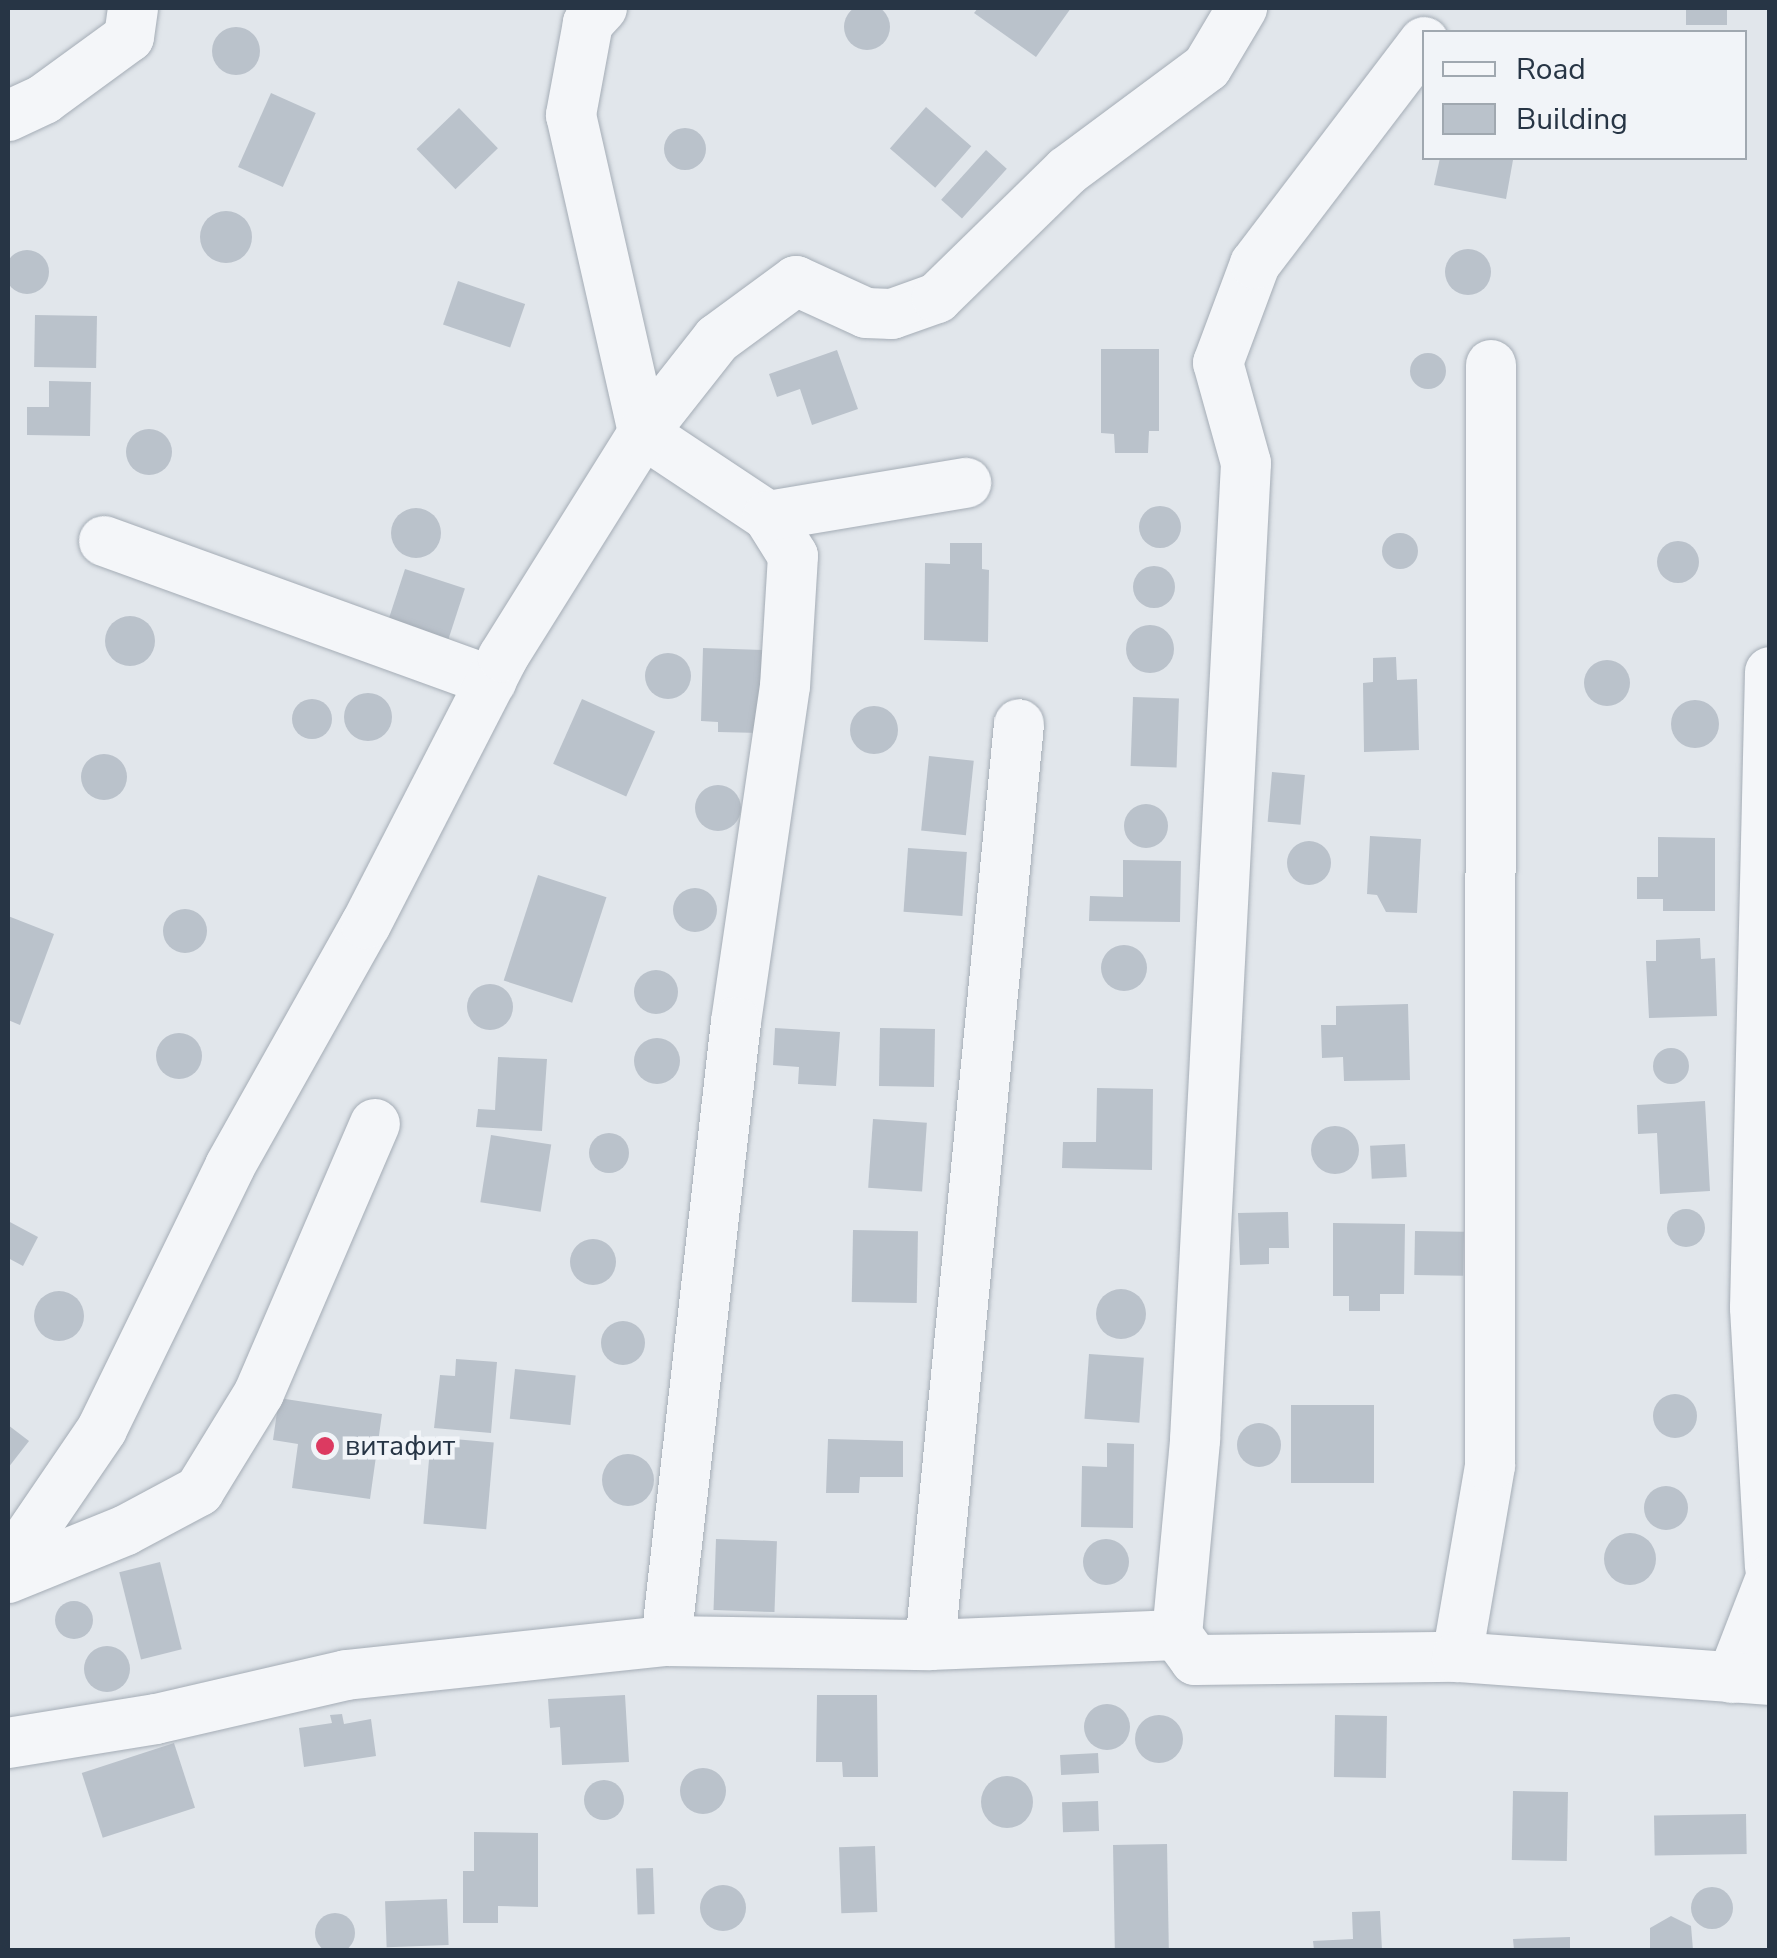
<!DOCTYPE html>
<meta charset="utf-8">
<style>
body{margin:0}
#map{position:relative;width:1777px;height:1958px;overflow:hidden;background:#e1e6eb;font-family:"Nunito Sans",sans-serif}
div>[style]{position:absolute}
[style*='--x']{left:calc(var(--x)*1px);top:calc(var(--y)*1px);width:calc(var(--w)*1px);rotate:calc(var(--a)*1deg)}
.building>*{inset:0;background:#bac2cb;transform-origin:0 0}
.round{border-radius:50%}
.roads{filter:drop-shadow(0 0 2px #a5adb6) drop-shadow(0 0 2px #a5adb6)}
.minor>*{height:50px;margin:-25px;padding:0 25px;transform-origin:25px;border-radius:25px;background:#f4f6f9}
.dots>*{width:28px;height:28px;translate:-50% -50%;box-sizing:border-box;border:5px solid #f1f4f8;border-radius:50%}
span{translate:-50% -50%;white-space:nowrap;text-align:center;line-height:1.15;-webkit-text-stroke:9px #f1f4f8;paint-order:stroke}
.poi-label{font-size:28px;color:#273545}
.left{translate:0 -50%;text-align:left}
.frame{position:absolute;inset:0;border:10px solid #273545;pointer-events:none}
.legend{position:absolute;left:1422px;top:30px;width:325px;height:130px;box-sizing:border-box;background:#f1f4f8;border:2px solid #a0a8b0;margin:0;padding:12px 18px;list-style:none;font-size:30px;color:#273545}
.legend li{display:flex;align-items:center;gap:20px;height:50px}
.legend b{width:50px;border:2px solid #a0a8b0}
</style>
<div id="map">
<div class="building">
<div class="round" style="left:844px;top:4px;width:46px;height:46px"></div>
<div style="clip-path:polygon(978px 8px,1071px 8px,1036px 57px,974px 13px)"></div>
<div style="left:1686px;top:8px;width:41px;height:17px"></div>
<div class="round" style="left:212px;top:27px;width:48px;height:48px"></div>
<div style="left:271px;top:93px;width:49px;height:81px;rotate:24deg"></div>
<div style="left:926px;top:107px;width:60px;height:55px;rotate:41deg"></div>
<div style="left:459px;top:108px;width:56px;height:59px;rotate:46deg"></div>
<div class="round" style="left:664px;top:128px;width:42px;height:42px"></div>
<div style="left:986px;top:150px;width:28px;height:67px;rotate:42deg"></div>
<div style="clip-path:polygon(1440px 158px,1513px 160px,1506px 199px,1434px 185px)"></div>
<div class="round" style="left:200px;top:211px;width:52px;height:52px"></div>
<div class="round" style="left:1445px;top:249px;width:46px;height:46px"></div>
<div class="round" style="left:5px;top:250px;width:44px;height:44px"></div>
<div style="left:458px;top:281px;width:71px;height:46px;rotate:19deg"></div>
<div style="left:35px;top:315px;width:62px;height:52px;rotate:1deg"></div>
<div style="clip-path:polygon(1101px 349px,1159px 349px,1159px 431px,1149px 431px,1148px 453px,1115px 453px,1114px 434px,1101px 433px)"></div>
<div style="clip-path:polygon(837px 350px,858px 409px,812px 425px,800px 389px,777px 397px,769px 374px)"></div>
<div class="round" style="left:1410px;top:353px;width:36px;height:36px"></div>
<div style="clip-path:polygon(49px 381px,91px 382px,90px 436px,27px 435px,27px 407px,49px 407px)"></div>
<div class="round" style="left:126px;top:429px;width:46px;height:46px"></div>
<div class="round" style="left:1139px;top:506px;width:42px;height:42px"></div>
<div class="round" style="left:391px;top:508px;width:50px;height:50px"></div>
<div class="round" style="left:1382px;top:533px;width:36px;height:36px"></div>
<div class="round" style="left:1657px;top:541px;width:42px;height:42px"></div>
<div style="clip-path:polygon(950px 543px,982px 543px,982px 569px,989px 570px,988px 642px,924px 640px,925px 563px,950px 564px)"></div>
<div class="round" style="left:1133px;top:566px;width:42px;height:42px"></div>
<div style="left:405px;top:569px;width:63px;height:59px;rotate:18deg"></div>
<div class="round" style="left:105px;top:616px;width:50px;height:50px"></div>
<div class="round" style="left:1126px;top:625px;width:48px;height:48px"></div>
<div style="clip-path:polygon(703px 648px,763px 650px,760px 733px,718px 732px,718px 722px,701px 721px)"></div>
<div class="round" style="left:645px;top:653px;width:46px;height:46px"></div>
<div style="clip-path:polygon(1396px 657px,1397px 680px,1417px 679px,1419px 750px,1364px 752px,1363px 683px,1373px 682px,1373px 658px)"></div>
<div class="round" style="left:1584px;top:660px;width:46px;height:46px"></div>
<div class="round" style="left:344px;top:693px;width:48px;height:48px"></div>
<div style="left:1133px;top:697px;width:46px;height:69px;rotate:2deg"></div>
<div class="round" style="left:292px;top:699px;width:40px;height:40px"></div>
<div style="left:582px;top:699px;width:80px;height:71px;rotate:24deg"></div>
<div class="round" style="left:1671px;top:700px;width:48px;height:48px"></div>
<div class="round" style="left:850px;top:706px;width:48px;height:48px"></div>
<div class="round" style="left:81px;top:754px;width:46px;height:46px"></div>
<div style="left:929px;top:756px;width:45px;height:75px;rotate:6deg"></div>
<div style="left:1272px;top:772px;width:33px;height:50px;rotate:5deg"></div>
<div class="round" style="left:695px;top:785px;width:46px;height:46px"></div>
<div class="round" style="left:1124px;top:804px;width:44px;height:44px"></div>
<div style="clip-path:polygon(1370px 836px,1421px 839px,1417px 913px,1386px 912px,1377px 895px,1367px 894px)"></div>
<div style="clip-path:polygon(1658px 837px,1715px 838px,1715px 911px,1663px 911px,1663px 899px,1637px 899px,1637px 877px,1658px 877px)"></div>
<div class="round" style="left:1287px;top:841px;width:44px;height:44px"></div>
<div style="left:908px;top:848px;width:59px;height:64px;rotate:4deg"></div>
<div style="clip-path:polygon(1123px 860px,1181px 861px,1180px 922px,1089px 921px,1090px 896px,1123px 897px)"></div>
<div style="left:538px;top:875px;width:72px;height:111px;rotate:18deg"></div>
<div class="round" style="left:673px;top:888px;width:44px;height:44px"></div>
<div class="round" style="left:163px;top:909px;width:44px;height:44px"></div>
<div style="clip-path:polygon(8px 916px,54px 934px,20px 1025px,8px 1020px)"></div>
<div style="clip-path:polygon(1700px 938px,1701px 959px,1715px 958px,1717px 1016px,1649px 1018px,1646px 961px,1656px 961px,1656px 940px)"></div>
<div class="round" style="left:1101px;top:945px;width:46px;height:46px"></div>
<div class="round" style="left:634px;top:970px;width:44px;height:44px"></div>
<div class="round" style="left:467px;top:984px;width:46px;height:46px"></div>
<div style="clip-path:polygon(1408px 1004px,1410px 1080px,1344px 1081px,1343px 1057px,1322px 1058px,1321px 1025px,1336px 1025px,1336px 1006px)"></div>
<div style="clip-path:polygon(775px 1028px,840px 1032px,836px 1086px,798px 1084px,799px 1067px,773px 1065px)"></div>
<div style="left:880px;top:1028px;width:55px;height:58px;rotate:1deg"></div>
<div class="round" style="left:156px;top:1033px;width:46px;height:46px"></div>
<div class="round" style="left:634px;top:1038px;width:46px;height:46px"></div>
<div class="round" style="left:1653px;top:1048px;width:36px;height:36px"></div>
<div style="clip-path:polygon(498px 1057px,547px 1059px,542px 1131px,476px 1127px,478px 1109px,495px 1110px)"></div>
<div style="clip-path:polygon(1097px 1088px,1153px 1089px,1152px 1170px,1062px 1168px,1063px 1142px,1096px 1142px)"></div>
<div style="clip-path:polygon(1705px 1101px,1710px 1191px,1660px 1194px,1657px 1133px,1638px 1134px,1637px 1105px)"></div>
<div style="left:873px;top:1119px;width:54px;height:69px;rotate:4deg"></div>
<div class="round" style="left:1311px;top:1126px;width:48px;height:48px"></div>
<div class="round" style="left:589px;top:1133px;width:40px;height:40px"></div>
<div style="left:491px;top:1135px;width:61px;height:68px;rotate:9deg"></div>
<div style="left:1405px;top:1144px;width:33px;height:35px;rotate:87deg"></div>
<div class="round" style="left:1667px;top:1209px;width:38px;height:38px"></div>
<div style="clip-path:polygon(1288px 1212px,1289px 1248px,1269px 1248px,1269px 1264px,1240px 1265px,1238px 1213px)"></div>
<div style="clip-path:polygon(8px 1221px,38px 1237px,23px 1266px,8px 1258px)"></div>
<div style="clip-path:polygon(1333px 1223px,1405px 1224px,1404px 1294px,1380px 1294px,1380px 1311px,1349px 1311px,1349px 1296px,1333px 1296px)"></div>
<div style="left:853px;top:1230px;width:65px;height:72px;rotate:1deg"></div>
<div style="left:1415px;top:1231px;width:49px;height:44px;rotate:1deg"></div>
<div class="round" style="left:570px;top:1239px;width:46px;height:46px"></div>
<div class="round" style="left:1096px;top:1289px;width:50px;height:50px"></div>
<div class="round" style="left:34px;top:1291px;width:50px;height:50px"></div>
<div class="round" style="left:601px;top:1321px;width:44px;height:44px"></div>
<div style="left:1089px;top:1354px;width:55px;height:65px;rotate:4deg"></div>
<div style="clip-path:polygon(456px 1359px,497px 1362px,491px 1433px,434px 1428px,440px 1375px,455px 1376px)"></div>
<div style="left:515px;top:1369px;width:61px;height:50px;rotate:6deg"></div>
<div class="round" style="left:1653px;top:1394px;width:44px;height:44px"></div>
<div style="clip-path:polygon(279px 1398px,382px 1414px,370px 1499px,292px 1488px,298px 1444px,273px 1440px)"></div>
<div style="left:1291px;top:1405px;width:83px;height:78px"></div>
<div class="round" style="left:1237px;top:1423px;width:44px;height:44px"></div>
<div style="clip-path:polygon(8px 1425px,29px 1441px,8px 1468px)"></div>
<div style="left:431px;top:1437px;width:63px;height:87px;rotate:5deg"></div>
<div style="clip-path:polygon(828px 1439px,903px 1441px,903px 1477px,860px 1477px,859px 1493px,826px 1493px)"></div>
<div style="clip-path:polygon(1107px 1443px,1134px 1444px,1133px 1528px,1081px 1527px,1082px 1466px,1107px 1467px)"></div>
<div class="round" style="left:602px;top:1454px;width:52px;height:52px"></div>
<div class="round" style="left:1644px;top:1486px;width:44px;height:44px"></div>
<div class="round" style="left:1604px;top:1533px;width:52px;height:52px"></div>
<div class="round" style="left:1083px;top:1539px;width:46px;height:46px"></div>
<div style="left:716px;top:1539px;width:61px;height:71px;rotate:2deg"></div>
<div style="left:160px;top:1562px;width:90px;height:42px;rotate:76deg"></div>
<div class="round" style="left:55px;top:1601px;width:38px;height:38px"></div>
<div class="round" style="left:84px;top:1646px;width:46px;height:46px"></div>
<div style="clip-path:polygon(625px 1695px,629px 1762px,562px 1765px,560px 1727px,550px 1728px,548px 1699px)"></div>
<div style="clip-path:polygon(817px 1695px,877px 1695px,878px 1777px,843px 1777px,842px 1762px,816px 1762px)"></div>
<div class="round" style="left:1084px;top:1704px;width:46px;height:46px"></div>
<div style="clip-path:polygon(342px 1714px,344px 1724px,371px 1719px,376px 1756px,304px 1767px,299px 1728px,332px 1723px,330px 1715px)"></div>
<div style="left:1335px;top:1715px;width:52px;height:62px;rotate:1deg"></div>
<div class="round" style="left:1135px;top:1715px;width:48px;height:48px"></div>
<div style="left:174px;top:1743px;width:68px;height:97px;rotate:72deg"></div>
<div style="left:1098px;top:1753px;width:20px;height:38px;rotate:87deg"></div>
<div class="round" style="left:680px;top:1768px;width:46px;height:46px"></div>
<div class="round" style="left:981px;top:1776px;width:52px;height:52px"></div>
<div class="round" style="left:584px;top:1780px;width:40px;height:40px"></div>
<div style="left:1513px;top:1791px;width:55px;height:69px;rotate:1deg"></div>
<div style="left:1098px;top:1801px;width:30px;height:36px;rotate:88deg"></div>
<div style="left:1746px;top:1814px;width:40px;height:92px;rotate:89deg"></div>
<div style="clip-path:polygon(474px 1832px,538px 1833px,538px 1907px,498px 1906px,498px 1923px,463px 1923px,463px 1871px,474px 1871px)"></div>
<div style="left:1167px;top:1844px;width:106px;height:54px;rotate:89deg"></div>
<div style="left:875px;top:1846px;width:66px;height:36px;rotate:88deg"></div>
<div style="left:653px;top:1868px;width:46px;height:17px;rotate:88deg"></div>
<div class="round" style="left:700px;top:1885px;width:46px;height:46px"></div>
<div class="round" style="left:1691px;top:1887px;width:42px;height:42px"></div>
<div style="left:447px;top:1899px;width:46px;height:62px;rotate:88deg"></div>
<div style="clip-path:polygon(1380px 1911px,1382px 1950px,1314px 1950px,1313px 1941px,1353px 1939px,1352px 1912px)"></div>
<div class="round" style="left:315px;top:1913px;width:40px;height:40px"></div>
<div style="clip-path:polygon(1671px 1916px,1691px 1926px,1693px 1950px,1650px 1950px,1650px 1928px)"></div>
<div style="clip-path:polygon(1570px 1937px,1570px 1950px,1514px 1950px,1513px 1939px)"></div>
</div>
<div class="roads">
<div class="minor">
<div style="--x:602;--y:8;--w:21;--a:133"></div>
<div style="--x:588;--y:23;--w:94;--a:100.5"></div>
<div style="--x:571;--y:115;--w:326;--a:77.2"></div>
<div style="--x:643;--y:433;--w:150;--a:33.6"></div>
<div style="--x:768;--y:516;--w:47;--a:58"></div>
<div style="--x:793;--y:556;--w:130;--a:93.5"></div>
<div style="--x:785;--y:686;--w:340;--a:98.3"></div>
<div style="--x:736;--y:1022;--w:623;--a:96.45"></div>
<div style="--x:8;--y:116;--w:40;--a:-25"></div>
<div style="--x:44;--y:99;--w:105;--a:-36.1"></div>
<div style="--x:129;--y:37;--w:29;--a:-82"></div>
<div style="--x:768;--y:516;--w:201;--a:-9.5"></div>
<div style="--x:104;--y:541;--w:412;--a:19.9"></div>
<div style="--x:1770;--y:672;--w:636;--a:91.35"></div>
<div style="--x:1755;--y:1308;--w:259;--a:86.7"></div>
<div style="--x:8;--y:1567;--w:167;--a:-55.7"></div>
<div style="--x:102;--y:1429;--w:292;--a:-64"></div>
<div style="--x:230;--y:1166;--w:278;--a:-60.7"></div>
<div style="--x:366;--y:924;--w:300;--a:-62.8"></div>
<div style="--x:503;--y:657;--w:264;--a:-58"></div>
<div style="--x:643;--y:433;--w:120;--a:-51.8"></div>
<div style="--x:717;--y:339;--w:98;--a:-36.3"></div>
<div style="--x:796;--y:281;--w:77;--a:24.6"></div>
<div style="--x:866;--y:313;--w:26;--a:2"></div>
<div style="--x:892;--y:314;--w:48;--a:-19.6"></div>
<div style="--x:937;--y:298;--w:182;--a:-44.3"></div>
<div style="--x:1067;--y:171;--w:174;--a:-36.6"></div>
<div style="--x:1207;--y:67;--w:69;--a:-59.3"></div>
<div style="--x:8;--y:1578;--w:127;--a:-22.1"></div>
<div style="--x:126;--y:1530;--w:83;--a:-28.1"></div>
<div style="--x:199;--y:1491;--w:115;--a:-58.5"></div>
<div style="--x:259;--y:1393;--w:293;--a:-66.7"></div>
<div style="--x:1177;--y:1635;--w:196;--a:-84.7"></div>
<div style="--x:1195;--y:1440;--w:978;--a:-87.01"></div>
<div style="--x:1246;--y:463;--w:104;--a:-105.6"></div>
<div style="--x:1218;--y:363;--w:106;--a:-69.5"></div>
<div style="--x:1255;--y:264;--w:279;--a:-52.7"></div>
<div style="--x:930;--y:1645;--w:925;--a:-84.48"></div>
<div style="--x:1457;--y:1657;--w:194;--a:-80.2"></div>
<div style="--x:1490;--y:1466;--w:1101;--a:-89.95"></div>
<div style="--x:1732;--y:1678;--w:105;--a:-68.8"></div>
<div style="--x:8;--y:1743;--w:150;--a:-9.2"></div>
<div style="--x:156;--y:1719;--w:195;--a:-13"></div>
<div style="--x:346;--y:1675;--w:322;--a:-6.1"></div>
<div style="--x:666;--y:1641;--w:264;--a:0.9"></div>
<div style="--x:930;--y:1645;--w:247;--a:-2.3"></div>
<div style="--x:1177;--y:1635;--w:31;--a:54"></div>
<div style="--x:1195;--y:1660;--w:262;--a:-0.7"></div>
<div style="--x:1457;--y:1657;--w:314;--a:4.2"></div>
</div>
</div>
<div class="dots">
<div style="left:325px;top:1446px;background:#dc3a61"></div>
</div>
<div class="poi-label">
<span class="left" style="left:345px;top:1446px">витафит</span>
</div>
<div class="frame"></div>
<ul class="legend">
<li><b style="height:12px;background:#f4f6f9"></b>Road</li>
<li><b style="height:28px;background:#bac2cb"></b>Building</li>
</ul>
</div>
